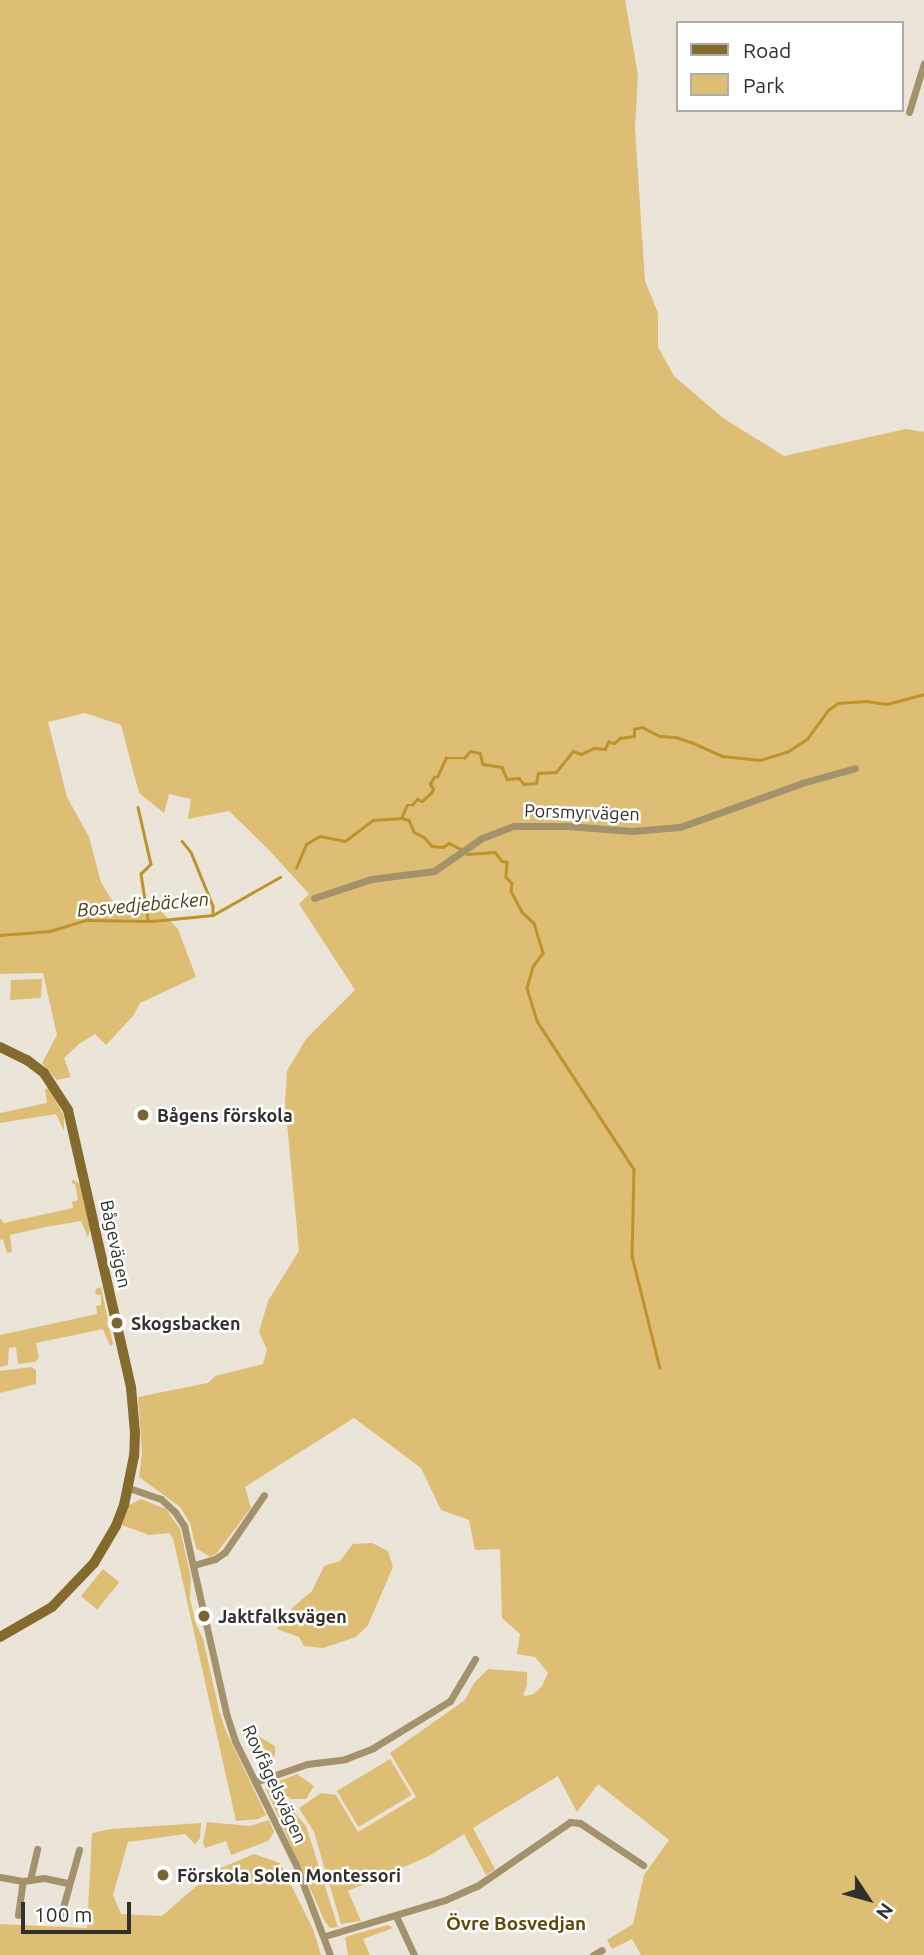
<!DOCTYPE html>
<meta charset="utf-8">
<style>
body{margin:0}
#map{position:relative;width:924px;height:1955px;overflow:hidden;background:#eae5d8;font-family:Ubuntu,sans-serif}
div>[style]{position:absolute}
[style*='--x']{left:calc(var(--x)*1px);top:calc(var(--y)*1px);width:calc(var(--w)*1px);rotate:calc(var(--a)*1deg)}
.green>*{inset:0;background:#debe75;transform-origin:0 0}
.stream>*{height:2.5px;margin:-1.25px;padding:0 1.25px;transform-origin:1.25px;border-radius:1.25px;background:#bd942c}
.street>*{height:7px;margin:-3.5px;padding:0 3.5px;transform-origin:3.5px;border-radius:3.5px;background:#a4926c}
.secondary>*{height:10px;margin:-5px;padding:0 5px;transform-origin:5px;border-radius:5px;background:#846a2d}
.dots>*{width:19px;height:19px;translate:-50% -50%;box-sizing:border-box;border:4px solid #fff;border-radius:50%}
span{translate:-50% -50%;white-space:nowrap;text-align:center;line-height:1.15;-webkit-text-stroke:5px #fff;paint-order:stroke}
.street-label{font-size:18px;color:#32302b}
.poi-label{font-size:18px;color:#32302b;font-weight:700}
.left{translate:0 -50%;text-align:left}
.water-label{font-size:19px;color:#503f15;font-style:italic}
.neighbourhood-label{font-size:19px;color:#60490b;font-weight:700}
.legend{position:absolute;left:676px;top:21px;width:228px;height:91px;box-sizing:border-box;background:#fff;border:2px solid #adacaa;margin:0;padding:9px 12px;list-style:none;font-size:21px;color:#32302b}
.legend li{display:flex;align-items:center;gap:14px;height:35px}
.legend b{width:35px;border:2px solid #adacaa}
.north{position:absolute;left:833px;top:1864px;width:70px;height:70px;-webkit-text-stroke:5px #fff;paint-order:stroke;rotate:126deg;font-size:19px;font-weight:700;line-height:28px;text-align:center;color:#32302b}
.north::after{content:'';display:block;margin:auto;width:24px;height:32px;background:#32302b;clip-path:polygon(50% 0,100% 100%,50% 72%,0 100%)}
.scale{position:absolute;left:21px;top:1902px;width:110px;height:32px;box-sizing:border-box;border:4px solid #32302b;border-top:0;padding-left:9px;font-size:21px;line-height:24px;white-space:nowrap;color:#32302b;-webkit-text-stroke:5px #fff;paint-order:stroke}
</style>
<div id="map">
<div class="green">
<div style="clip-path:polygon(0 0,625px 0,638px 75px,635px 128px,645px 281px,658px 313px,658px 347px,674px 376px,723px 418px,784px 456px,906px 429px,924px 432px,924px 1955px,641px 1955px,632px 1939px,612px 1949px,607px 1940px,633px 1924px,644px 1875px,669px 1840px,598px 1784px,577px 1812px,558px 1776px,473px 1828px,495px 1869px,486px 1875px,464px 1834px,429px 1856px,348px 1891px,361px 1921px,341px 1924px,314px 1832px,299px 1808px,321px 1793px,336px 1795px,358px 1832px,416px 1797px,390px 1753px,465px 1700px,474px 1683px,488px 1669px,527px 1672px,527px 1685px,523px 1695px,526px 1696px,534px 1694px,542px 1686px,548px 1673px,535px 1657px,517px 1654px,520px 1634px,502px 1618px,500px 1549px,475px 1550px,469px 1520px,441px 1510px,421px 1468px,354px 1418px,245px 1487px,251px 1508px,216px 1554px,210px 1557px,196px 1548px,190px 1523px,180px 1507px,139px 1477px,142px 1452px,138px 1397px,208px 1383px,215px 1376px,263px 1364px,267px 1350px,259px 1332px,268px 1301px,299px 1251px,285px 1102px,287px 1071px,306px 1039px,355px 990px,299px 904px,309px 894px,269px 850px,229px 811px,188px 819px,191px 799px,169px 794px,164px 813px,139px 793px,121px 725px,85px 713px,48px 722px,67px 797px,89px 837px,101px 882px,119px 912px,136px 914px,158px 908px,178px 929px,196px 977px,140px 1003px,133px 1016px,106px 1045px,95px 1034px,79px 1044px,64px 1058px,71px 1077px,57px 1080px,42px 1063px,57px 1035px,43px 973px,0 974px)"></div>
<div style="clip-path:polygon(42px 979px,41px 998px,10px 1000px,11px 980px)"></div>
<div style="clip-path:polygon(49px 1088px,64px 1116px,64px 1131px,56px 1114px,0 1123px,0 1113px,47px 1103px,45px 1089px)"></div>
<div style="clip-path:polygon(73px 1180px,80px 1184px,90px 1228px,88px 1238px,81px 1221px,46px 1227px,10px 1235px,12px 1252px,7px 1253px,3px 1239px,0 1240px,0 1218px,4px 1223px,73px 1208px,72px 1202px,78px 1200px,75px 1184px,71px 1183px)"></div>
<div style="clip-path:polygon(101px 1287px,113px 1344px,110px 1346px,103px 1329px,36px 1343px,39px 1358px,35px 1362px,18px 1364px,16px 1347px,9px 1348px,8px 1365px,0 1367px,0 1335px,97px 1314px,96px 1306px,101px 1305px,101px 1295px,95px 1294px,96px 1289px)"></div>
<div style="clip-path:polygon(31px 1367px,36px 1370px,36px 1384px,0 1393px,0 1371px)"></div>
<div style="clip-path:polygon(141px 1499px,166px 1509px,180px 1529px,191px 1578px,190px 1599px,196px 1624px,203px 1639px,219px 1710px,225px 1729px,266px 1815px,258px 1819px,236px 1821px,173px 1538px,169px 1533px,149px 1535px,122px 1525px,129px 1505px)"></div>
<div style="clip-path:polygon(372px 1543px,388px 1551px,393px 1567px,368px 1625px,356px 1637px,323px 1648px,304px 1646px,299px 1637px,277px 1629px,293px 1607px,312px 1591px,324px 1566px,340px 1561px,353px 1544px)"></div>
<div style="left:103px;top:1569px;width:21px;height:35px;rotate:39deg"></div>
<div style="clip-path:polygon(245px 1728px,275px 1746px,275px 1756px,261px 1768px,241px 1731px)"></div>
<div style="left:390px;top:1759px;width:42px;height:62px;rotate:59deg"></div>
<div style="clip-path:polygon(297px 1774px,314px 1786px,306px 1799px,291px 1799px,273px 1787px,274px 1783px)"></div>
<div style="clip-path:polygon(265px 1787px,284px 1803px,277px 1810px,279px 1814px,293px 1811px,306px 1826px,338px 1927px,330px 1928px,325px 1922px)"></div>
<div style="clip-path:polygon(269px 1820px,274px 1832px,268px 1841px,231px 1855px,226px 1841px,205px 1848px,203px 1843px,207px 1822px,250px 1826px)"></div>
<div style="clip-path:polygon(201px 1823px,200px 1838px,195px 1844px,185px 1834px,128px 1842px,113px 1895px,121px 1914px,162px 1916px,214px 1871px,254px 1854px,280px 1863px,313px 1929px,321px 1955px,0 1955px,0 1924px,87px 1928px,92px 1833px,111px 1829px)"></div>
<div style="clip-path:polygon(388px 1925px,393px 1928px,363px 1939px,370px 1955px,348px 1955px,345px 1938px,348px 1936px)"></div>
</div>
<div class="stream">
<div style="--x:138;--y:807;--w:58;--a:77.2"></div>
<div style="--x:151;--y:864;--w:14;--a:135"></div>
<div style="--x:141;--y:874;--w:46;--a:81.2"></div>
<div style="--x:401;--y:818;--w:8;--a:14"></div>
<div style="--x:409;--y:820;--w:13;--a:67"></div>
<div style="--x:414;--y:832;--w:11;--a:27"></div>
<div style="--x:424;--y:837;--w:12;--a:48"></div>
<div style="--x:432;--y:846;--w:11;--a:5"></div>
<div style="--x:443;--y:847;--w:7;--a:-34"></div>
<div style="--x:449;--y:843;--w:13;--a:27"></div>
<div style="--x:182;--y:841;--w:14;--a:51"></div>
<div style="--x:191;--y:852;--w:58;--a:67.8"></div>
<div style="--x:213;--y:906;--w:9;--a:90"></div>
<div style="--x:467;--y:854;--w:28;--a:-4"></div>
<div style="--x:495;--y:852;--w:11;--a:52"></div>
<div style="--x:502;--y:861;--w:5;--a:11"></div>
<div style="--x:507;--y:862;--w:15;--a:94"></div>
<div style="--x:506;--y:877;--w:8;--a:45"></div>
<div style="--x:512;--y:883;--w:8;--a:97"></div>
<div style="--x:511;--y:891;--w:24;--a:62"></div>
<div style="--x:522;--y:912;--w:16;--a:43"></div>
<div style="--x:534;--y:923;--w:31;--a:73"></div>
<div style="--x:543;--y:953;--w:17;--a:126"></div>
<div style="--x:533;--y:967;--w:22;--a:106"></div>
<div style="--x:527;--y:988;--w:34;--a:73"></div>
<div style="--x:537;--y:1021;--w:177;--a:56.8"></div>
<div style="--x:634;--y:1169;--w:87;--a:91.3"></div>
<div style="--x:632;--y:1256;--w:115;--a:76"></div>
<div style="--x:296;--y:868;--w:26;--a:-67"></div>
<div style="--x:306;--y:844;--w:16;--a:-30"></div>
<div style="--x:320;--y:836;--w:25;--a:11"></div>
<div style="--x:345;--y:841;--w:35;--a:-37"></div>
<div style="--x:373;--y:820;--w:28;--a:-4"></div>
<div style="--x:401;--y:818;--w:14;--a:-65"></div>
<div style="--x:407;--y:805;--w:5;--a:0"></div>
<div style="--x:412;--y:805;--w:8;--a:-50"></div>
<div style="--x:417;--y:799;--w:5;--a:22"></div>
<div style="--x:422;--y:801;--w:12;--a:-42"></div>
<div style="--x:431;--y:793;--w:4;--a:-63"></div>
<div style="--x:433;--y:789;--w:6;--a:-121"></div>
<div style="--x:430;--y:784;--w:8;--a:-60"></div>
<div style="--x:434;--y:777;--w:3;--a:0"></div>
<div style="--x:437;--y:777;--w:21;--a:-65"></div>
<div style="--x:446;--y:758;--w:18;--a:0"></div>
<div style="--x:464;--y:758;--w:9;--a:-49"></div>
<div style="--x:470;--y:751;--w:10;--a:11"></div>
<div style="--x:480;--y:753;--w:11;--a:75"></div>
<div style="--x:483;--y:764;--w:19;--a:9"></div>
<div style="--x:502;--y:767;--w:13;--a:67"></div>
<div style="--x:507;--y:779;--w:12;--a:-5"></div>
<div style="--x:519;--y:778;--w:8;--a:50"></div>
<div style="--x:524;--y:784;--w:12;--a:-5"></div>
<div style="--x:536;--y:783;--w:10;--a:-79"></div>
<div style="--x:538;--y:773;--w:18;--a:-3"></div>
<div style="--x:556;--y:772;--w:27;--a:-51"></div>
<div style="--x:573;--y:751;--w:9;--a:21"></div>
<div style="--x:581;--y:754;--w:14;--a:-25"></div>
<div style="--x:594;--y:748;--w:11;--a:5"></div>
<div style="--x:605;--y:749;--w:8;--a:-67"></div>
<div style="--x:608;--y:742;--w:6;--a:9"></div>
<div style="--x:614;--y:743;--w:8;--a:-40"></div>
<div style="--x:620;--y:738;--w:14;--a:-8"></div>
<div style="--x:634;--y:736;--w:7;--a:-90"></div>
<div style="--x:634;--y:729;--w:8;--a:-14"></div>
<div style="--x:642;--y:727;--w:20;--a:27"></div>
<div style="--x:660;--y:736;--w:16;--a:4"></div>
<div style="--x:676;--y:737;--w:18;--a:19"></div>
<div style="--x:693;--y:743;--w:32;--a:24"></div>
<div style="--x:722;--y:756;--w:38;--a:6"></div>
<div style="--x:760;--y:760;--w:28;--a:-17"></div>
<div style="--x:787;--y:752;--w:24;--a:-33"></div>
<div style="--x:807;--y:739;--w:36;--a:-54"></div>
<div style="--x:828;--y:710;--w:12;--a:-35"></div>
<div style="--x:838;--y:703;--w:28;--a:-4"></div>
<div style="--x:866;--y:701;--w:21;--a:8"></div>
<div style="--x:887;--y:704;--w:38;--a:-15"></div>
<div style="--x:0;--y:935;--w:50;--a:-4.6"></div>
<div style="--x:50;--y:931;--w:39;--a:-17"></div>
<div style="--x:87;--y:920;--w:65;--a:0.9"></div>
<div style="--x:152;--y:921;--w:61;--a:-5.6"></div>
<div style="--x:213;--y:915;--w:77;--a:-29.6"></div>
</div>
<div class="street">
<div style="--x:909;--y:112;--w:51;--a:-73"></div>
<div style="--x:314;--y:898;--w:60;--a:-18.4"></div>
<div style="--x:371;--y:879;--w:64;--a:-7.2"></div>
<div style="--x:434;--y:871;--w:58;--a:-34.5"></div>
<div style="--x:482;--y:838;--w:34;--a:-21"></div>
<div style="--x:514;--y:826;--w:53;--a:0"></div>
<div style="--x:567;--y:826;--w:65;--a:4.4"></div>
<div style="--x:632;--y:831;--w:48;--a:-4.8"></div>
<div style="--x:680;--y:827;--w:130;--a:-19.8"></div>
<div style="--x:802;--y:783;--w:55;--a:-15.8"></div>
<div style="--x:129;--y:1488;--w:34;--a:19"></div>
<div style="--x:161;--y:1499;--w:19;--a:43"></div>
<div style="--x:175;--y:1512;--w:17;--a:57"></div>
<div style="--x:184;--y:1526;--w:192;--a:77.3"></div>
<div style="--x:226;--y:1713;--w:29;--a:72"></div>
<div style="--x:235;--y:1741;--w:138;--a:63.8"></div>
<div style="--x:296;--y:1865;--w:96;--a:69.3"></div>
<div style="--x:194;--y:1565;--w:22;--a:-16"></div>
<div style="--x:215;--y:1559;--w:12;--a:-35"></div>
<div style="--x:225;--y:1552;--w:69;--a:-55.6"></div>
<div style="--x:255;--y:1782;--w:55;--a:-19.1"></div>
<div style="--x:307;--y:1764;--w:38;--a:-7"></div>
<div style="--x:345;--y:1759;--w:30;--a:-21"></div>
<div style="--x:373;--y:1748;--w:90;--a:-31.4"></div>
<div style="--x:450;--y:1701;--w:49;--a:-59.2"></div>
<div style="--x:0;--y:1877;--w:23;--a:10"></div>
<div style="--x:23;--y:1881;--w:21;--a:-8"></div>
<div style="--x:44;--y:1878;--w:24;--a:12"></div>
<div style="--x:30;--y:1880;--w:32;--a:-77"></div>
<div style="--x:18;--y:1915;--w:34;--a:-82"></div>
<div style="--x:396;--y:1916;--w:43;--a:65.2"></div>
<div style="--x:60;--y:1918;--w:71;--a:-74.4"></div>
<div style="--x:325;--y:1936;--w:125;--a:-16.7"></div>
<div style="--x:445;--y:1900;--w:35;--a:-24"></div>
<div style="--x:477;--y:1886;--w:113;--a:-34.5"></div>
<div style="--x:570;--y:1822;--w:10;--a:6"></div>
<div style="--x:580;--y:1823;--w:76;--a:33.7"></div>
<div style="--x:593;--y:1955;--w:10;--a:-29"></div>
</div>
<div class="secondary">
<div style="--x:0;--y:1047;--w:30;--a:26"></div>
<div style="--x:27;--y:1060;--w:21;--a:37"></div>
<div style="--x:44;--y:1073;--w:44;--a:57"></div>
<div style="--x:68;--y:1110;--w:284;--a:77.2"></div>
<div style="--x:131;--y:1387;--w:46;--a:85"></div>
<div style="--x:135;--y:1433;--w:23;--a:92"></div>
<div style="--x:134;--y:1456;--w:50;--a:101.5"></div>
<div style="--x:124;--y:1505;--w:22;--a:111"></div>
<div style="--x:116;--y:1526;--w:43;--a:120.7"></div>
<div style="--x:94;--y:1563;--w:61;--a:133.7"></div>
<div style="--x:52;--y:1607;--w:60;--a:150"></div>
</div>
<div class="dots">
<div style="left:143px;top:1115px;background:#7a6434"></div>
<div style="left:117px;top:1323px;background:#7a6434"></div>
<div style="left:204px;top:1616px;background:#7a6434"></div>
<div style="left:163px;top:1875px;background:#7a6434"></div>
</div>
<div class="street-label">
<span style="left:582px;top:812px;rotate:2deg">Porsmyrvägen</span>
<span style="left:116px;top:1244px;rotate:78deg">Bågevägen</span>
<span style="left:275px;top:1784px;rotate:65deg">Rovfågelsvägen</span>
</div>
<div class="poi-label">
<span class="left" style="left:157px;top:1115px">Bågens förskola</span>
<span class="left" style="left:131px;top:1323px">Skogsbacken</span>
<span class="left" style="left:218px;top:1616px">Jaktfalksvägen</span>
<span class="left" style="left:177px;top:1875px">Förskola Solen Montessori</span>
</div>
<div class="water-label">
<span style="left:143px;top:905px;rotate:-5deg">Bosvedjebäcken</span>
</div>
<div class="neighbourhood-label">
<span style="left:516px;top:1924px">Övre Bosvedjan</span>
</div>
<ul class="legend">
<li><b style="height:9px;background:#846a2d"></b>Road</li>
<li><b style="height:19px;background:#debe75"></b>Park</li>
</ul>
<div class="north">N</div>
<div class="scale">100 m</div>
</div>
